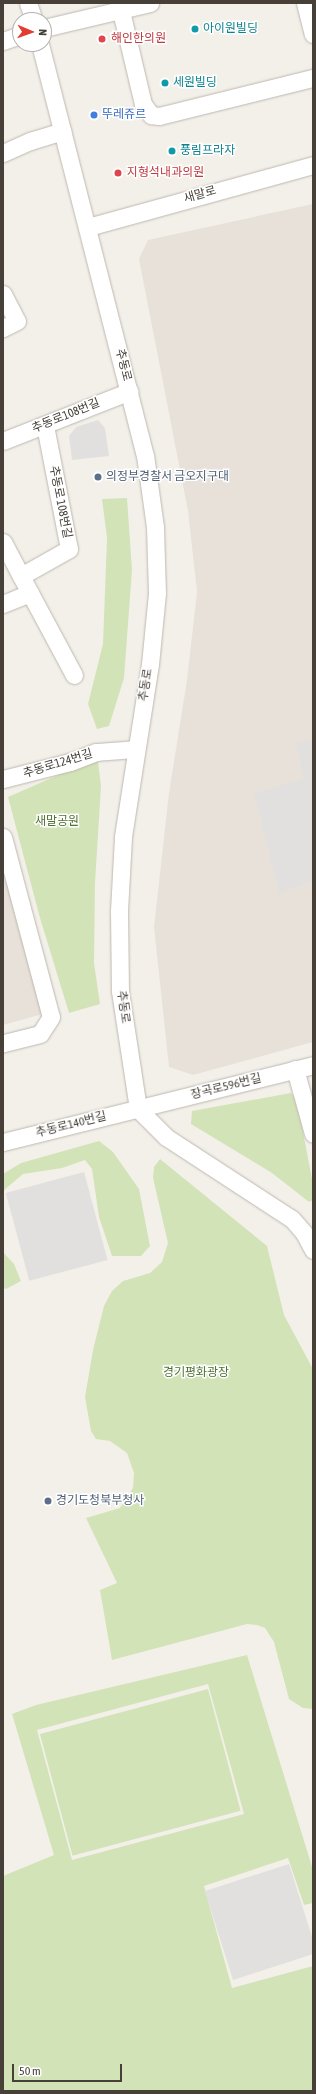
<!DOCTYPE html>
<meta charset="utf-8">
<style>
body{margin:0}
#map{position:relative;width:316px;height:2094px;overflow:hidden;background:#f3f0ea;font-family:"Asap Condensed","Noto Sans KR",sans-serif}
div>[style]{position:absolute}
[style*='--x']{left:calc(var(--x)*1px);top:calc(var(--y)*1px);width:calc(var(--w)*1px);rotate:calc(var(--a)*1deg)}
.residential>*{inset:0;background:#e7e1d9}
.green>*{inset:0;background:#d3e3b8;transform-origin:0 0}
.parking>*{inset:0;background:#e2e0de;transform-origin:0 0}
.roads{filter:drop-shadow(0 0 1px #beb7ae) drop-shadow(0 0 1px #beb7ae)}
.minor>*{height:17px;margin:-8.5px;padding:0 8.5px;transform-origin:8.5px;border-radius:8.5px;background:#fff}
.dots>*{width:11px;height:11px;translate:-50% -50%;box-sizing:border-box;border:2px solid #fff;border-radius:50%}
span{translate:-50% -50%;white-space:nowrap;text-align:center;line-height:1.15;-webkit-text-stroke:3px #fff;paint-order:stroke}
.culture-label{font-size:12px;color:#0d838f}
.left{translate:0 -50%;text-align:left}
.health-label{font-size:12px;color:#be3a42}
.shop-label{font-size:12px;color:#366cbe}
.street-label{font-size:12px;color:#464039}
.service-label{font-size:12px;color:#4e5e75}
.park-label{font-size:12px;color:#507232}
.frame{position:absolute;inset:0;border:4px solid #464039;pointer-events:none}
.north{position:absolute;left:12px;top:12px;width:40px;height:40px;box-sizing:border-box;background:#fff;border:1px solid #b5b3b0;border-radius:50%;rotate:92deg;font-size:11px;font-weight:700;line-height:16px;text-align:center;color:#464039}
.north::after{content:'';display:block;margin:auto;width:14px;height:18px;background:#e23d32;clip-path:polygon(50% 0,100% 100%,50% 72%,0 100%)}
.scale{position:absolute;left:12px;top:2064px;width:110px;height:18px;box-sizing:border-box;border:2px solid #464039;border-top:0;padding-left:5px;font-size:12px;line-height:14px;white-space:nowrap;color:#464039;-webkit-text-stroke:3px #fff;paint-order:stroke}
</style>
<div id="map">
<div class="residential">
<div style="clip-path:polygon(313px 204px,313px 1042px,193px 1075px,169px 1067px,154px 927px,169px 793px,187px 680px,197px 592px,188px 511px,139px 259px,148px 240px)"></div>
<div style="clip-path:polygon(3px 867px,43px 1014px,3px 1025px)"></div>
</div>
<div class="green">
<div style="clip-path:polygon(127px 498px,132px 570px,124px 678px,109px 726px,97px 729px,88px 704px,103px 644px,107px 538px,102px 499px)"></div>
<div style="clip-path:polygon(98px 761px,101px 786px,95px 883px,94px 963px,100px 1004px,69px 1013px,40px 918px,8px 797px,88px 762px)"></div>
<div style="clip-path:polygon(291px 1093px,297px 1101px,313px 1184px,313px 1200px,309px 1202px,272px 1173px,191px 1124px,192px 1111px)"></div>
<div style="clip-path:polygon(99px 1141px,113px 1152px,139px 1189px,150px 1246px,141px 1256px,112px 1256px,99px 1217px,92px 1169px,85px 1160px,62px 1168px,23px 1174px,3px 1191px,3px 1174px,21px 1163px)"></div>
<div style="clip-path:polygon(160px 1159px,267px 1246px,284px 1315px,313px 1369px,313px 1709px,303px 1708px,289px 1699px,274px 1642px,265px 1628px,257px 1625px,247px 1624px,112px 1660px,100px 1590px,117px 1583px,86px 1518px,120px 1508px,133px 1488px,134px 1473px,127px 1453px,110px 1441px,96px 1439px,91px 1431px,85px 1397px,93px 1350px,104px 1306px,112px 1291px,123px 1281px,150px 1273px,162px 1262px,168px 1243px,153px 1178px,154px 1167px)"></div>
<div style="clip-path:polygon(3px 1252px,14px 1264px,21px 1281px,6px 1289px,3px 1288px)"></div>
<div style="clip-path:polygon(evenodd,247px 1655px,313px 1870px,313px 1903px,304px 1905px,288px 1858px,204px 1886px,232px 1988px,313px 1966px,313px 2091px,3px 2091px,3px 1876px,54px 1855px,12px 1714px,36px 1705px,247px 1655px,208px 1684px,244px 1814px,72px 1860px,37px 1730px,208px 1684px)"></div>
<div style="left:208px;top:1689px;width:126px;height:174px;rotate:75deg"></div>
</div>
<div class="parking">
<div style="clip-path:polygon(98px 420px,105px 428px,109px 456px,72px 460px,69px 436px,76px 427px)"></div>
<div style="clip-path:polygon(313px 739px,313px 881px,279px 893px,254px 793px,304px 779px,296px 742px)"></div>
<div style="left:84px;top:1172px;width:91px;height:81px;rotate:75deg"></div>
<div style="clip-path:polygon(289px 1864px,313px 1940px,313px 1954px,233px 1980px,205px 1891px)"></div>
</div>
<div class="roads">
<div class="minor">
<div style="--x:28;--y:3;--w:18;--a:71"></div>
<div style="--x:305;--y:3;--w:32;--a:76"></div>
<div style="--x:121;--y:11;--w:96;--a:76.7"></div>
<div style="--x:143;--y:104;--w:14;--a:54"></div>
<div style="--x:151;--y:115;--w:8;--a:7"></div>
<div style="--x:159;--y:116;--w:159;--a:-13.9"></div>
<div style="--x:44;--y:28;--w:109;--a:-13.3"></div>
<div style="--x:3;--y:41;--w:18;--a:-19"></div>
<div style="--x:40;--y:44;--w:424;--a:75.7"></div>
<div style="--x:145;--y:455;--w:73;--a:82.1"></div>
<div style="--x:155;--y:527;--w:66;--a:88.3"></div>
<div style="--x:157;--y:593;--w:71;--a:95.6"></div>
<div style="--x:150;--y:664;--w:175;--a:98.9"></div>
<div style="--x:123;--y:837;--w:74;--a:93.1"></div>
<div style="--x:119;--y:911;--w:80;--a:89.3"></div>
<div style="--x:120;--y:991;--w:119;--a:81.3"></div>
<div style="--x:138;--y:1109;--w:40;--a:45"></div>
<div style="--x:166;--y:1137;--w:150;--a:33.1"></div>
<div style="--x:292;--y:1219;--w:18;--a:49"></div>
<div style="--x:304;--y:1233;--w:19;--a:62"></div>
<div style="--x:3;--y:153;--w:30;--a:-24"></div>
<div style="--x:30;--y:141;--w:34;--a:-17"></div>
<div style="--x:88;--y:227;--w:233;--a:-15.4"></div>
<div style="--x:3;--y:294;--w:30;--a:63"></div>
<div style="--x:17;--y:321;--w:16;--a:153"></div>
<div style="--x:3;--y:441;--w:136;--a:-21.5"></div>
<div style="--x:3;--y:542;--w:58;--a:62.1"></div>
<div style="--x:30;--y:593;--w:29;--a:158"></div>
<div style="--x:21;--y:576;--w:55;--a:-29.4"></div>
<div style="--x:69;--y:549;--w:126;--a:-101"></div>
<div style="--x:30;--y:593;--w:93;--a:61.8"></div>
<div style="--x:3;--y:779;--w:69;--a:-14.2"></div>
<div style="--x:70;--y:762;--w:28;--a:-21"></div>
<div style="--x:96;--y:752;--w:40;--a:-4.3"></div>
<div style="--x:3;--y:837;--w:186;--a:75.1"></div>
<div style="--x:51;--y:1017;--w:20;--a:123"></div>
<div style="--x:40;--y:1034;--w:38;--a:166"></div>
<div style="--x:295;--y:1069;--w:67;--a:74.5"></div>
<div style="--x:3;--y:1142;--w:319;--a:-13.9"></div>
</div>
</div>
<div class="dots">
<div style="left:195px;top:29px;background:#0f9aa8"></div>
<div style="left:102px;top:39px;background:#e0444e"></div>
<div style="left:165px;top:83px;background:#0f9aa8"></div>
<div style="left:94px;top:115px;background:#3f7fe0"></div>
<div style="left:172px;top:151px;background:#0f9aa8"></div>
<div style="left:118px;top:173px;background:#e0444e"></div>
<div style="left:98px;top:477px;background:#5c6f8a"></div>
<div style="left:48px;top:1501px;background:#5c6f8a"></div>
</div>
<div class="culture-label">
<span class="left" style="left:203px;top:29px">아이원빌딩</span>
<span class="left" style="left:173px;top:83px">세원빌딩</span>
<span class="left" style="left:180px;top:151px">풍림프라자</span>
</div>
<div class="health-label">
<span class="left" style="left:111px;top:39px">해인한의원</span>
<span class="left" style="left:127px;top:173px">지형석내과의원</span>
</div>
<div class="shop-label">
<span class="left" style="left:102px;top:115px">뚜레쥬르</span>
</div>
<div class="street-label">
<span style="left:200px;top:195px;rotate:-16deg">새말로</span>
<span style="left:123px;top:365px;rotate:76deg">추동로</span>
<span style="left:66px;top:416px;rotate:-22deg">추동로108번길</span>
<span style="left:60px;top:502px;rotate:79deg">추동로 108번길</span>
<span style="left:146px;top:685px;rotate:-81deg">추동로</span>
<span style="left:58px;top:764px;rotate:-17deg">추동로124번길</span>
<span style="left:123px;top:1007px;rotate:82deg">추동로</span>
<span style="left:226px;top:1087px;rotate:-14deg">장곡로596번길</span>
<span style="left:71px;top:1125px;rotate:-14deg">추동로140번길</span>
</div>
<div class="service-label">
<span class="left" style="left:106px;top:477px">의정부경찰서 금오지구대</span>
<span class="left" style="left:56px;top:1501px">경기도청북부청사</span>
</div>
<div class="park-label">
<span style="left:57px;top:822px">새말공원</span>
<span style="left:196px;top:1373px">경기평화광장</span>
</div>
<div class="frame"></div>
<div class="north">N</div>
<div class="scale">50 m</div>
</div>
